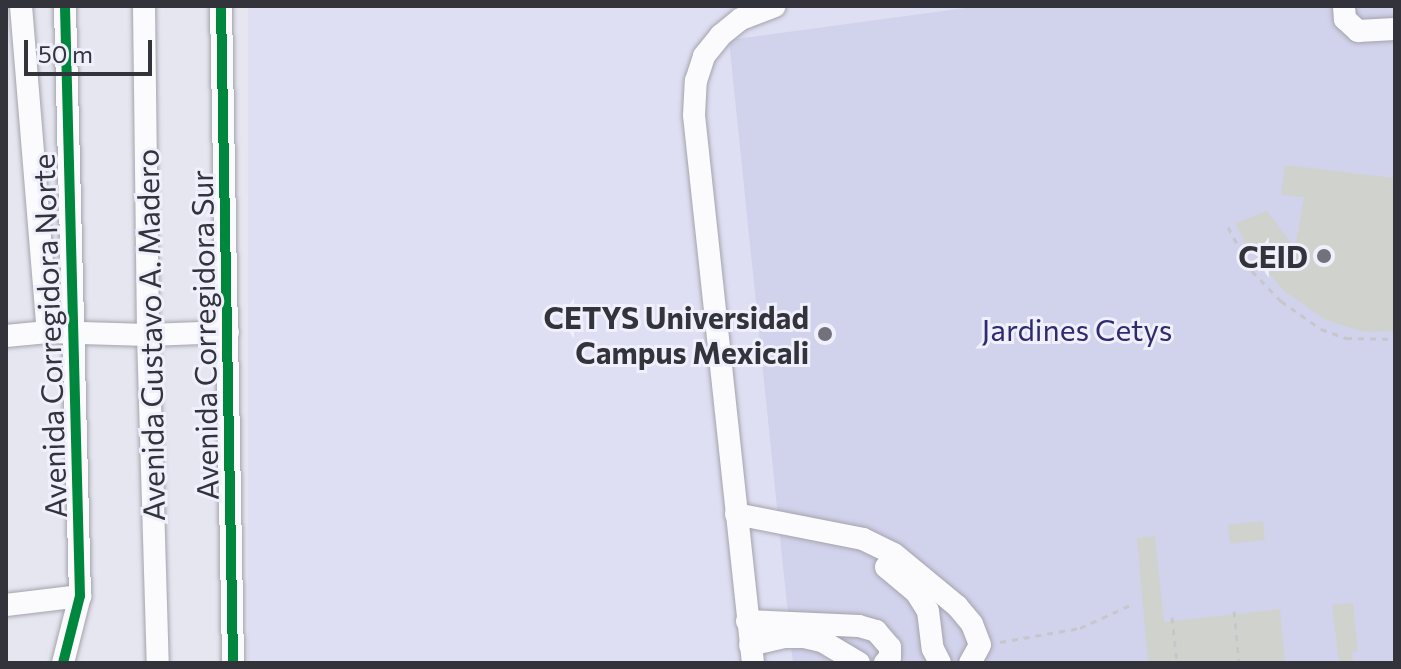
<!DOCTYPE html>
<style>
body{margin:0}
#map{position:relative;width:1401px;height:669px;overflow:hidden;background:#e6e6f1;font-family:Commissioner,sans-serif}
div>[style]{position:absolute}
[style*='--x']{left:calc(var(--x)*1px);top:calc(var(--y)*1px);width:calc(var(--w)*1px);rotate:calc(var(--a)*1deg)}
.built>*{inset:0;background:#dedff3;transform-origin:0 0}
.green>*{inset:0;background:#d1d2eb}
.building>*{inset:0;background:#d0d3cd;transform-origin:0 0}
.path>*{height:3px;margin-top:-1.5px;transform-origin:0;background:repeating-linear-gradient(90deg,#c6c7cb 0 6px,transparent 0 12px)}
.roads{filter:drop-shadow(0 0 2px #a3a3ac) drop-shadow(0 0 2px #a3a3ac)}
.minor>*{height:22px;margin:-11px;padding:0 11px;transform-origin:11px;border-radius:11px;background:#fbfbfd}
.cycleway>*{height:10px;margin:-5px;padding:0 5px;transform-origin:5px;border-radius:5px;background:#00873e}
.dots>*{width:22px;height:22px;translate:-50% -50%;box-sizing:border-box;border:4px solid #eff0fc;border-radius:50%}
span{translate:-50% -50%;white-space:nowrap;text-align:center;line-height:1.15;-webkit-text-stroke:6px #eff0fc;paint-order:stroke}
.poi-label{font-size:30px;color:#32333b;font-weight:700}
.right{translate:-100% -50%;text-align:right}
.park-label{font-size:30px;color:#322a6f}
.street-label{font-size:30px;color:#32333b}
.frame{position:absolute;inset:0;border:8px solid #32333b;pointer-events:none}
.scale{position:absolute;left:24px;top:40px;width:128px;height:36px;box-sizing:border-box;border:4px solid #32333b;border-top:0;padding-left:10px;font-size:24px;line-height:28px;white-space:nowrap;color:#32333b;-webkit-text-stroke:6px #eff0fc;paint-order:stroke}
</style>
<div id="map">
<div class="built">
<div style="left:248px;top:6px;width:1147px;height:657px"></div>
</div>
<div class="green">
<div style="clip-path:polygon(980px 6px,1395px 6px,1395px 663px,793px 663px,729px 40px)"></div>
</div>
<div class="building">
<div style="clip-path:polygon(1285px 165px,1395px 178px,1395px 331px,1364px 332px,1326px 320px,1284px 291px,1247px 247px,1235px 223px,1267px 211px,1295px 248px,1304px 197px,1281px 195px)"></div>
<div style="left:1263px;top:521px;width:19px;height:35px;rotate:84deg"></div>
<div style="clip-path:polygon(1155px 536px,1164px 622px,1280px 609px,1285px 663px,1148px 663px,1137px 538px)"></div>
<div style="clip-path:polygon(1353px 603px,1358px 651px,1352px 652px,1353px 663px,1339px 663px,1332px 605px)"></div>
</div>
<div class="path">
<div style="--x:1228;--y:227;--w:50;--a:61.4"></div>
<div style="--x:1252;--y:271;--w:42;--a:46"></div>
<div style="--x:1281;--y:301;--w:49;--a:35"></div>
<div style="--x:1321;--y:329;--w:27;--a:20"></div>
<div style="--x:1346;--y:338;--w:49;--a:1.2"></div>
<div style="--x:1234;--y:611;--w:52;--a:84.5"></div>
<div style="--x:1172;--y:617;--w:46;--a:83.8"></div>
<div style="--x:1000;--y:642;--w:81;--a:-9.9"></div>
<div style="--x:1080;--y:628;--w:55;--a:-24.7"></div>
<div style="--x:1307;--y:660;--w:3;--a:90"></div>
</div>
<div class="roads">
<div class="minor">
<div style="--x:21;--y:6;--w:327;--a:85.3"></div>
<div style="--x:144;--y:6;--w:329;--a:89.3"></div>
<div style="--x:148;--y:335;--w:328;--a:88.3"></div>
<div style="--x:221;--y:6;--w:657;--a:88.95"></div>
<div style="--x:1344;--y:6;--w:13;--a:86"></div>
<div style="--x:1345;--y:19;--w:18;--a:43"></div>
<div style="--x:1358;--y:31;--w:37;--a:-3"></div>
<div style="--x:6;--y:336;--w:42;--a:-5.4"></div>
<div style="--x:48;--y:332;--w:100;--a:1.7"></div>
<div style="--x:148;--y:335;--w:80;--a:-2.1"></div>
<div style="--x:736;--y:514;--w:129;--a:11.1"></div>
<div style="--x:863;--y:539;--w:34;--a:26"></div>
<div style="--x:894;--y:554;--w:82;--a:39.5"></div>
<div style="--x:957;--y:606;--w:23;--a:50"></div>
<div style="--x:972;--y:624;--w:22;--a:69"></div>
<div style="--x:980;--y:645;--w:21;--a:119"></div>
<div style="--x:886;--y:567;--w:39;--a:40"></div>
<div style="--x:916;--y:592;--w:22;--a:58"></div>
<div style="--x:928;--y:611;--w:38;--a:83"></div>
<div style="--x:933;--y:649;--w:16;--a:63"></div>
<div style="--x:6;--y:605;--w:75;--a:-6.9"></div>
<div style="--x:747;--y:621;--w:112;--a:2.6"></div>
<div style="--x:859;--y:626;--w:18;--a:16"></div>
<div style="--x:876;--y:631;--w:21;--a:49"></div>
<div style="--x:890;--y:647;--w:10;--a:90"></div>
<div style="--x:890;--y:657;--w:8;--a:130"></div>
<div style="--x:750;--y:645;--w:35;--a:-13"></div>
<div style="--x:784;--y:637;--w:20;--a:0"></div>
<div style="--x:804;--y:637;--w:18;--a:13"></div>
<div style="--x:822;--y:641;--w:43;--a:30.7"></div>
<div style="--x:63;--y:663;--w:69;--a:-75.8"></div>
<div style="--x:80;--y:596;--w:590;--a:-91.46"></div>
<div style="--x:753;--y:663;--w:551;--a:-96.15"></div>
<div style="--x:694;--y:115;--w:34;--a:-87"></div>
<div style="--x:696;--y:81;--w:26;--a:-72"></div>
<div style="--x:704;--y:56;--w:27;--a:-51"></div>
<div style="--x:721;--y:35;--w:26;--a:-39"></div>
<div style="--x:741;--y:19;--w:36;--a:-21"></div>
</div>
</div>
<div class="cycleway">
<div style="--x:221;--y:6;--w:657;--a:88.95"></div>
<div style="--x:63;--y:663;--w:69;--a:-75.8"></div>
<div style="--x:80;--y:596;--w:590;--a:-91.46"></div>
</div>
<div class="dots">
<div style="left:1324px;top:256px;background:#71727b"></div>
<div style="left:825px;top:334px;background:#71727b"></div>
</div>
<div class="poi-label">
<span class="right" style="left:1308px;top:256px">CEID</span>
<span class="right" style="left:809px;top:334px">CETYS Universidad<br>Campus Mexicali</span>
</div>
<div class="park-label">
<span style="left:1077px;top:329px">Jardines Cetys</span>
</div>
<div class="street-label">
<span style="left:150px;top:335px;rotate:-91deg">Avenida Gustavo A. Madero</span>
<span style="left:204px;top:335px;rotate:-91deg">Avenida Corregidora Sur</span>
<span style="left:49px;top:336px;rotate:-92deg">Avenida Corregidora Norte</span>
</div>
<div class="frame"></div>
<div class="scale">50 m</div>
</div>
